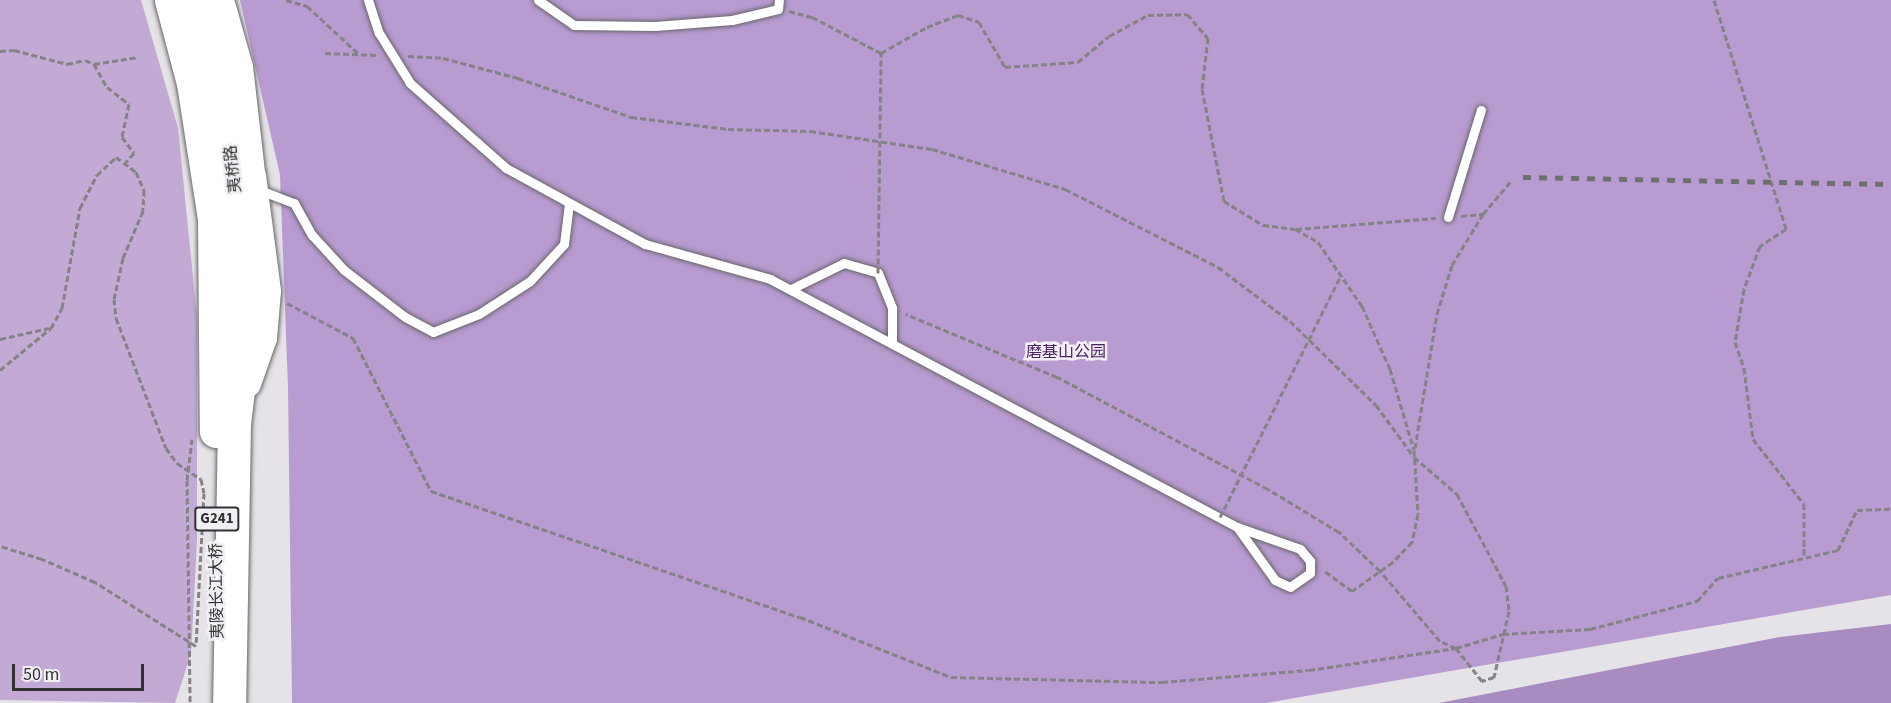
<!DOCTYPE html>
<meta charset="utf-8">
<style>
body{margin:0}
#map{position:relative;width:1891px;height:703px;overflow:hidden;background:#e6e3e8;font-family:"Source Sans 3","Noto Sans SC",sans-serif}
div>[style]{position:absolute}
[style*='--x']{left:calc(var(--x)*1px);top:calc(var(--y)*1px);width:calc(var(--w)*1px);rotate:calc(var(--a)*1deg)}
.green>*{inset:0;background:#c2aad5}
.forest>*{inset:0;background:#b89bd1}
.water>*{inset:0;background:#a88bc0}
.path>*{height:3px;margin-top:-1.5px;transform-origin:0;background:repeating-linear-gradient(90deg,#848286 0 6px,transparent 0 9px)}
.roads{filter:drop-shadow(0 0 2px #68666a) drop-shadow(0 0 2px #68666a)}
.lane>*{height:9px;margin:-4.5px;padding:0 4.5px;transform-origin:4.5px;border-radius:4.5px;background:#fff}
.secondary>*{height:26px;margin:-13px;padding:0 13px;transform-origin:13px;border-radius:13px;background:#fff}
.highway>*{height:33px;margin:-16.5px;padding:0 16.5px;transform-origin:16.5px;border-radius:16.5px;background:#fff}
.rail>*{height:4.5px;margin-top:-2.25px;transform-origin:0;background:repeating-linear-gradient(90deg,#706e71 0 8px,transparent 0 16px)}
.path-bridge>*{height:3px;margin-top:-1.5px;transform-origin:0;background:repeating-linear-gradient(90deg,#848286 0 6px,transparent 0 9px)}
span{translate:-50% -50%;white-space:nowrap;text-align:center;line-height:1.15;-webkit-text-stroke:5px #f3f0f5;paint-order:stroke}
.shield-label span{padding:2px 4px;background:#f3f0f5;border:2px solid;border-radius:4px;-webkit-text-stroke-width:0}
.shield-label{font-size:15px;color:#323133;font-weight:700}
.street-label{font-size:16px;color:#323133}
.park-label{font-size:16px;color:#482162}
.scale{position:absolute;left:12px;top:664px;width:132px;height:27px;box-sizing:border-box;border:3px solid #323133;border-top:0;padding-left:8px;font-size:18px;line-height:21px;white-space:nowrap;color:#323133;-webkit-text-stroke:4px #f3f0f5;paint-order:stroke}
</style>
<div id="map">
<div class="green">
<div style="clip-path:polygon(0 0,141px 0,178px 128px,197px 317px,197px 541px,191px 654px,175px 703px,0 700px)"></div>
</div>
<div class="forest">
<div style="clip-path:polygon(240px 0,1891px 0,1891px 595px,1266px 703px,292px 703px,288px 388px,280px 175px)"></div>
</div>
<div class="water">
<div style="clip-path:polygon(1891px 624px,1891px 703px,1439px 703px,1780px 637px)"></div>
</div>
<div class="path">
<div style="--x:286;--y:0;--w:22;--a:16"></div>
<div style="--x:307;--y:6;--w:69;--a:42.7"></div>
<div style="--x:1714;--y:0;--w:240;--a:72.5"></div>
<div style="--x:1786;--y:229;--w:31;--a:147"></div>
<div style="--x:1760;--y:246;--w:46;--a:110.4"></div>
<div style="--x:1744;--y:289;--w:54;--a:99.6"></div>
<div style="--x:1735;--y:342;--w:28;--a:71"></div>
<div style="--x:1744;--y:368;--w:72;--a:82.8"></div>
<div style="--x:1753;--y:439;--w:83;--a:51.9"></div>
<div style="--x:1804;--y:504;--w:51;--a:90"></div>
<div style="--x:789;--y:11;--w:24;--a:15"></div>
<div style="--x:812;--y:17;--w:78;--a:27.6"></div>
<div style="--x:881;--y:53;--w:53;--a:-29.5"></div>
<div style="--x:927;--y:27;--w:33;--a:-21"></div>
<div style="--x:958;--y:15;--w:22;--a:18"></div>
<div style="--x:979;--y:22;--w:52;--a:60"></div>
<div style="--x:1005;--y:67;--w:73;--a:-3.9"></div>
<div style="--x:1078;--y:62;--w:40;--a:-40"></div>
<div style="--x:1109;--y:36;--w:44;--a:-28.3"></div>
<div style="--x:1148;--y:15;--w:39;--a:-1"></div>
<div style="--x:1187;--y:14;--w:32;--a:49"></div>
<div style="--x:1208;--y:38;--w:51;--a:96.7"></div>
<div style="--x:1202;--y:89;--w:114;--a:78.9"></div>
<div style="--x:1224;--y:201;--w:46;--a:31.6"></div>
<div style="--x:1263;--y:225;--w:32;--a:7"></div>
<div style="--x:1295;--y:229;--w:26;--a:29"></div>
<div style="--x:1318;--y:242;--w:78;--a:55.5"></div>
<div style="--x:1362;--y:306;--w:69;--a:66"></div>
<div style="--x:1390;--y:369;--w:84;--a:73.5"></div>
<div style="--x:1414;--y:450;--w:64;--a:86.4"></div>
<div style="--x:1418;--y:514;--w:29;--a:102"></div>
<div style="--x:1412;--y:542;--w:28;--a:134"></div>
<div style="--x:1393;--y:562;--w:50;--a:144.7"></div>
<div style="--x:1352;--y:591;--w:34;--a:-144"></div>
<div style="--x:0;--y:51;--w:14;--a:-4"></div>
<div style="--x:14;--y:50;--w:55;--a:14.8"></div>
<div style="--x:67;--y:64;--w:18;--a:-13"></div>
<div style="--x:85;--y:60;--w:10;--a:24"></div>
<div style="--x:94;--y:64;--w:26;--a:61"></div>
<div style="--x:107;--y:87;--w:28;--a:38"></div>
<div style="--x:129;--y:104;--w:34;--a:102"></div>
<div style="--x:122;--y:137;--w:20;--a:53"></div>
<div style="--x:134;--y:153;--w:13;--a:132"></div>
<div style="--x:325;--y:53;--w:52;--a:2.2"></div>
<div style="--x:408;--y:56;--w:35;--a:3"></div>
<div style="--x:443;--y:58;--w:78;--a:14.9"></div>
<div style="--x:518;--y:78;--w:120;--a:19"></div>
<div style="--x:631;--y:117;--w:98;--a:7.1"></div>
<div style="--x:728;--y:129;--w:82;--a:1.4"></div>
<div style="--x:810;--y:131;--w:123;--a:8.4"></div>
<div style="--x:932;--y:149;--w:139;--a:16.7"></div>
<div style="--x:1065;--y:189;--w:172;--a:27"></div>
<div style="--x:1218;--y:267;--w:90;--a:36.9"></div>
<div style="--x:1290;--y:321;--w:120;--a:44.3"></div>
<div style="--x:1376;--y:405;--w:64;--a:53.8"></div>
<div style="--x:1414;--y:457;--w:57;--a:40.7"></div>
<div style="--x:1457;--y:494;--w:104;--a:62"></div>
<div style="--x:1506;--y:586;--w:25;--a:83"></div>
<div style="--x:1509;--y:611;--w:68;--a:102.8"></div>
<div style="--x:1494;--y:677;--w:13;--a:162"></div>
<div style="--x:1482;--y:681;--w:42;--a:-128.2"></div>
<div style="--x:1456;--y:648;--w:17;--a:-156"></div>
<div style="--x:1440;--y:641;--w:92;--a:-130.6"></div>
<div style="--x:1380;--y:571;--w:57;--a:-136.4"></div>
<div style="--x:1339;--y:532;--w:83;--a:-148.8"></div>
<div style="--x:1268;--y:489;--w:239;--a:-152"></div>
<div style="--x:1057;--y:377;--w:164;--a:-157.4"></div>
<div style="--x:94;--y:64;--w:45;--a:-9"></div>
<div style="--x:1461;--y:216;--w:22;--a:-5"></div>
<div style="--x:1296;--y:229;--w:140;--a:-4.5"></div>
<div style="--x:287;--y:303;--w:75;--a:27.9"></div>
<div style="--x:353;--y:338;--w:172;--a:63"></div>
<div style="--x:431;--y:491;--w:390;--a:18.9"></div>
<div style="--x:800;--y:617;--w:162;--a:21.7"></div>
<div style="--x:951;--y:677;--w:211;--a:1.4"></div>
<div style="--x:1162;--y:682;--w:147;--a:-4.7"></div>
<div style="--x:1309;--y:670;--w:149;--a:-8.5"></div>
<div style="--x:1456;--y:648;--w:49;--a:-16.6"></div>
<div style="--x:1503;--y:634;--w:87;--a:-3.3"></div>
<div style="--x:1590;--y:629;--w:111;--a:-14.7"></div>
<div style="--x:1697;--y:601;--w:31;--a:-48"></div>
<div style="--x:1718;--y:578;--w:123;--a:-13.1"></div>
<div style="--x:1838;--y:550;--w:44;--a:-64.6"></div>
<div style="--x:1857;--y:510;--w:34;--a:-2"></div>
<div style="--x:0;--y:339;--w:50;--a:-12.7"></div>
<div style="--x:0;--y:370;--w:66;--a:-39.5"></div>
<div style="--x:51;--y:328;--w:23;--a:-61"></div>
<div style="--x:62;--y:308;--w:102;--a:-79.8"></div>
<div style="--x:80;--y:208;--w:37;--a:-63"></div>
<div style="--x:97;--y:175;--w:26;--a:-43"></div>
<div style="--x:116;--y:157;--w:25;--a:37"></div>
<div style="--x:136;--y:172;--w:20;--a:66"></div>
<div style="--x:144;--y:190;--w:21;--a:93"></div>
<div style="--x:143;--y:211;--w:51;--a:113.1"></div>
<div style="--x:123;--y:258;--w:42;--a:102.4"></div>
<div style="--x:114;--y:299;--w:19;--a:84"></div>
<div style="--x:116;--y:318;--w:139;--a:69"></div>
<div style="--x:166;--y:448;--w:19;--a:54"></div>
<div style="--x:177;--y:463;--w:29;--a:34"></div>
<div style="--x:201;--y:479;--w:14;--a:78"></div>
<div style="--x:204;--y:493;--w:153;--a:93"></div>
<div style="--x:196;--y:646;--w:120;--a:-147.6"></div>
<div style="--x:95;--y:582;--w:58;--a:-156.5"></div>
<div style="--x:42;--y:559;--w:44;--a:-162.8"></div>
<div style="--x:1415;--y:448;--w:136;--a:-80.7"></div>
<div style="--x:1437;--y:314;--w:51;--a:-73"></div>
<div style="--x:1452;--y:265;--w:60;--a:-58.7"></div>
<div style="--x:1483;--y:214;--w:43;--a:-49.7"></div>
<div style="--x:187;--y:480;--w:41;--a:-83"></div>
</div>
<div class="roads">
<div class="lane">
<div style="--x:368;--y:0;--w:35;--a:72"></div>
<div style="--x:379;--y:33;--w:59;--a:58.2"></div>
<div style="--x:410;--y:83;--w:128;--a:41.5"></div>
<div style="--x:506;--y:168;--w:158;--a:28.7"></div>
<div style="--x:645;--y:244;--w:130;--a:15.6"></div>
<div style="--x:770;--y:279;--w:529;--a:27.97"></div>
<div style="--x:1237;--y:527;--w:67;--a:19.2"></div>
<div style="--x:1300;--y:549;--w:16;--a:50"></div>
<div style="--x:1310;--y:561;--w:12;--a:90"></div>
<div style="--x:1310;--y:573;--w:24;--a:145"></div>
<div style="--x:1290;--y:587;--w:17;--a:-155"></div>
<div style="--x:1275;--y:580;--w:65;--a:-125.6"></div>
<div style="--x:538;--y:0;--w:44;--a:34.8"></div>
<div style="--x:574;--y:25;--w:81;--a:0.7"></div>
<div style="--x:655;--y:26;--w:77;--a:-4.5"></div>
<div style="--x:732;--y:20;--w:47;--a:-13.4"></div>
<div style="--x:778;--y:9;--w:9;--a:-84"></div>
<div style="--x:257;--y:189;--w:40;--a:21"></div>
<div style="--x:294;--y:203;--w:37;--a:61"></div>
<div style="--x:312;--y:235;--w:47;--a:47.6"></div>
<div style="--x:344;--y:270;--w:77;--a:37.6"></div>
<div style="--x:405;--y:317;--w:32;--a:28"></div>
<div style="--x:433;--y:332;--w:49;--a:-21.4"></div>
<div style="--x:479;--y:314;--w:61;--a:-32.9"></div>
<div style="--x:530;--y:281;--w:50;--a:-47.4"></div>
<div style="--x:564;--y:244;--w:39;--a:-83"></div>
<div style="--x:1448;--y:217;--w:112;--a:-72.9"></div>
<div style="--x:791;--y:289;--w:59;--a:-26.1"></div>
<div style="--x:844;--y:263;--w:35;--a:16"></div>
<div style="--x:878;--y:273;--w:38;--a:68"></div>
<div style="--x:892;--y:308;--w:34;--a:90"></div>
</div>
<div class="secondary">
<div style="--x:221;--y:0;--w:70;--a:74.2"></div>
<div style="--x:240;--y:67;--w:123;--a:83.5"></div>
<div style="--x:248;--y:384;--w:49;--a:-70.8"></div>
<div style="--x:264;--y:338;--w:47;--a:-85.1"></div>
<div style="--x:268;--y:291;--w:116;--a:-97.4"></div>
</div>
<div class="highway">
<div style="--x:171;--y:0;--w:86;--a:75.2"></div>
<div style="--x:193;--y:83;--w:138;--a:81.2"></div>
<div style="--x:214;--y:219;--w:212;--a:89.5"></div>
<div style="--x:197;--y:0;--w:150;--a:76.5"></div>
<div style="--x:232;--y:146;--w:130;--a:85.2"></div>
<div style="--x:243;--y:276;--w:65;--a:89.1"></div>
<div style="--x:244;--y:341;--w:84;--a:96.9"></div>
<div style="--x:234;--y:424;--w:279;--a:91"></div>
</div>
</div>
<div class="rail">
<div style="--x:1523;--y:177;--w:368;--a:1.1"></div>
</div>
<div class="path-bridge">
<div style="--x:878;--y:273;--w:220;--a:-89.2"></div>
<div style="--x:187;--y:480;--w:223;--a:89.2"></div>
<div style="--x:1220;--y:517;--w:271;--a:-63.4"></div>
</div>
<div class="shield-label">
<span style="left:217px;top:519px">G241</span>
</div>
<div class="street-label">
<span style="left:233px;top:169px;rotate:-96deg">夷桥路</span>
<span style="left:217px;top:591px;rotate:-91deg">夷陵长江大桥</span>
</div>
<div class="park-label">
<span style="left:1066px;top:352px">磨基山公园</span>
</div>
<div class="scale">50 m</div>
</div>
